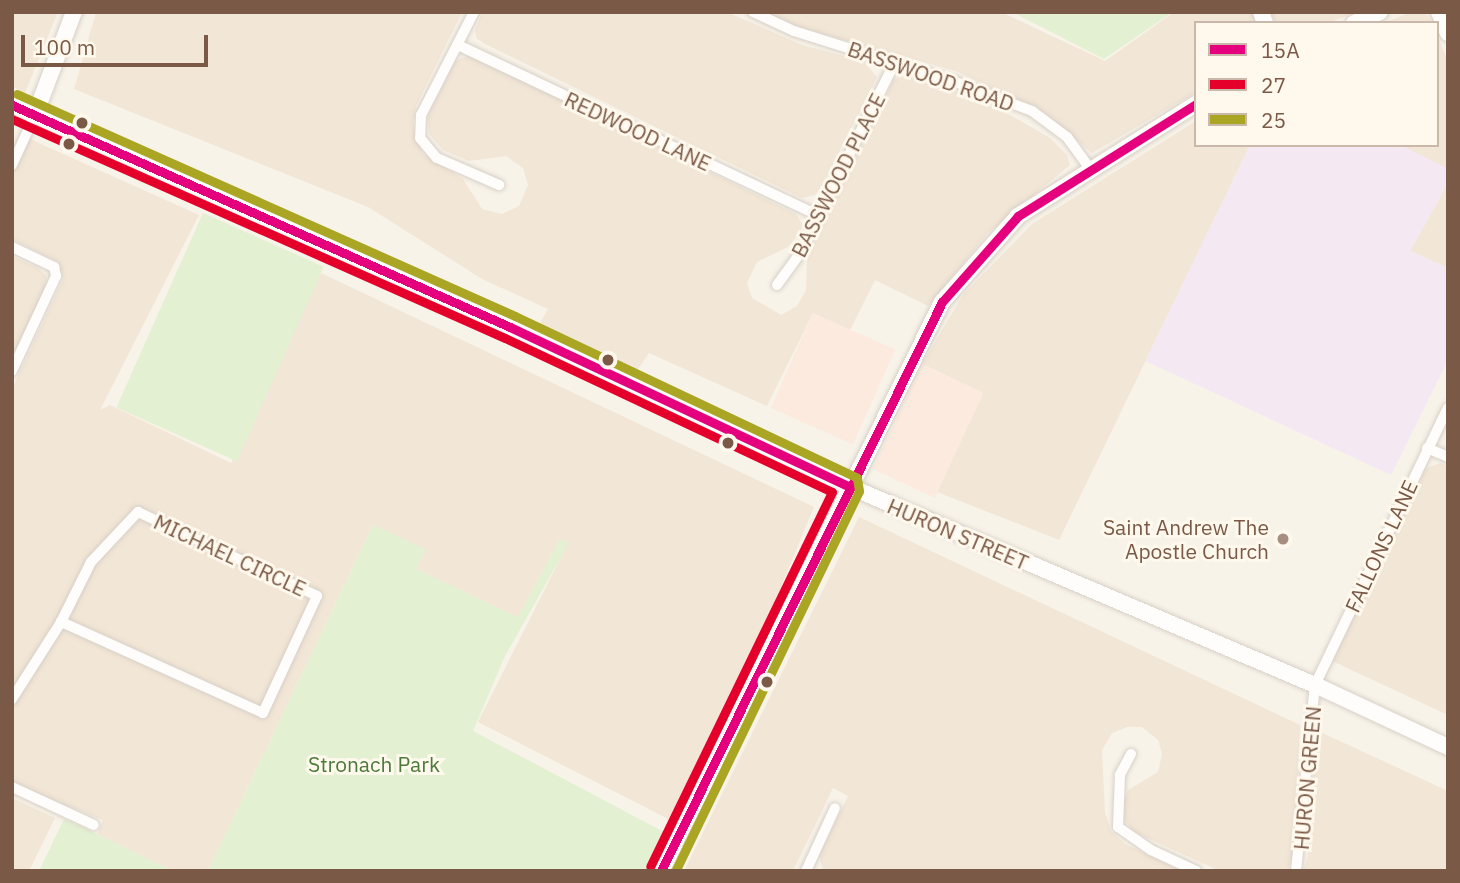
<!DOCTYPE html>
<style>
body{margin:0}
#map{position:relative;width:1460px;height:883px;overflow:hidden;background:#f8f3e9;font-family:"IBM Plex Sans",sans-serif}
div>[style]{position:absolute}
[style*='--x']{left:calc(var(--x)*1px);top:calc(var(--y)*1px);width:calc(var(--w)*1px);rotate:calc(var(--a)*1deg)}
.residential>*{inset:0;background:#f2e6d6}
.commercial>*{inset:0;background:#fceadf;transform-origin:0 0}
.education>*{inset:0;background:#f4e9f3}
.green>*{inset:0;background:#e3f0d2;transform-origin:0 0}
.roads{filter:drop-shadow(0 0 2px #d7d0c7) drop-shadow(0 0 2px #d7d0c7)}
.street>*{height:10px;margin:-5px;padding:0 5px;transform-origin:5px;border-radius:5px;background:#fefdfc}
.secondary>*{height:16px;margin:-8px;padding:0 8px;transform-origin:8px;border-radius:8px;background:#fefdfc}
.bus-1>*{height:9px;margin:-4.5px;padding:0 4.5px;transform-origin:4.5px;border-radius:4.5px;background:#e5007d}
.bus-2>*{height:9px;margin:-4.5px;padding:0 4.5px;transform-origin:4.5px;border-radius:4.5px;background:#e4002b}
.bus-3>*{height:9px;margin:-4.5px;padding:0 4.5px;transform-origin:4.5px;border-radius:4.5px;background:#aaa623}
.dots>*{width:19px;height:19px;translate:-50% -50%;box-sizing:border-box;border:4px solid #fff8ec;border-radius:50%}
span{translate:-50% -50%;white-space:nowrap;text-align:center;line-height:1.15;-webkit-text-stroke:6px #fff8ec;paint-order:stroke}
.street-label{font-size:21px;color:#7a5946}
.poi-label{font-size:21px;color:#7a5946}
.right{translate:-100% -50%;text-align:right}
.park-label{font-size:21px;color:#4c7a3b}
.frame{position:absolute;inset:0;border:14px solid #7a5946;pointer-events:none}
.legend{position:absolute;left:1194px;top:21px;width:245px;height:126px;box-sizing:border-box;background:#fff8ec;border:2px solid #cab8aa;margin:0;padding:9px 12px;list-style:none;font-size:21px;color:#7a5946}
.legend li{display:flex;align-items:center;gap:14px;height:35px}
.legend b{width:35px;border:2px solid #cab8aa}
.scale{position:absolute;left:21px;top:35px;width:187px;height:32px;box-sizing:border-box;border:4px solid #7a5946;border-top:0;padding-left:9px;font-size:21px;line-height:24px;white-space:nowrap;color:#7a5946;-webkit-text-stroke:5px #fff8ec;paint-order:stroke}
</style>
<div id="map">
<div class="residential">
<div style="clip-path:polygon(12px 12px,58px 12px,25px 93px,12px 86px)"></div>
<div style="clip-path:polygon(96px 12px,462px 12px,416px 106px,413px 124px,423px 154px,463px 179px,482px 209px,502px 214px,519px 206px,528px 185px,523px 168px,506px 156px,469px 161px,443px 150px,429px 134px,428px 115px,455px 61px,470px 55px,796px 214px,803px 225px,799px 234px,788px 247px,757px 262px,747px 283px,752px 298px,781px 315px,797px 306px,806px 290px,807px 258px,894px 79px,904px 76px,936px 82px,1012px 116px,1050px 138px,1067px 155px,1070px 165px,988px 233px,928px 306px,875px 280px,850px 330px,813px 313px,767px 406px,649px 353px,636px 372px,539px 325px,548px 309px,482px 279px,368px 207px,74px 89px)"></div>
<div style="clip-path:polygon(483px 12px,727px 12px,802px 45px,863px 61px,877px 77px,822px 186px,815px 195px,802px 198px,485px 44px,476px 38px,475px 29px)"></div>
<div style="clip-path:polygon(766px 12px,1001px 12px,1105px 61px,1174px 12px,1252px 12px,1256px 23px,1196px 23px,1196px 92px,1092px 153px,1046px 114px,956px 71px,794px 26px)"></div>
<div style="clip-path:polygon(1271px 12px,1355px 12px,1329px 23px,1275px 23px)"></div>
<div style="clip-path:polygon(1411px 12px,1424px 12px,1432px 23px,1384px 23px)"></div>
<div style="clip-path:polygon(1437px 35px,1448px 61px,1448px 169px,1400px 145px,1437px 145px)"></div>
<div style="clip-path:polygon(1196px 121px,1196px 145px,1250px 145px,1059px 540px,937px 492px,983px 393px,922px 364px,963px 295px,1032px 224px)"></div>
<div style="clip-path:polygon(30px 139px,199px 215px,100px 410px,110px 405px,231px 463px,321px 273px,814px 507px,682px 826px,478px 722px,568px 543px,560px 539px,518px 618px,416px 569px,425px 549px,373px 525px,208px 871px,173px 871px,97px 834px,103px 820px,12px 784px,12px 389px,63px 279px,58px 262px,12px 239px,12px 175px)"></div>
<div style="clip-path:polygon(1448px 183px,1448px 268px,1410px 251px)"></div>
<div style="clip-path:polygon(12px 256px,38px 268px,46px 275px,47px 286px,12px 357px)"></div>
<div style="clip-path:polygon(1441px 463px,1448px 467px,1448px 715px,1332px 661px,1426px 468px)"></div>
<div style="clip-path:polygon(859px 517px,1300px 725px,1294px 850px,1288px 869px,1220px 871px,1134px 832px,1123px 818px,1122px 804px,1128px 790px,1158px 772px,1162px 754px,1158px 740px,1142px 727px,1127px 727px,1112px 733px,1102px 750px,1105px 812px,1111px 831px,1125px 844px,1184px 871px,823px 871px,819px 855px,848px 796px,833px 788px,793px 871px,684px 871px)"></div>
<div style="clip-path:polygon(1316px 730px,1448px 791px,1448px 871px,1303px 871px,1308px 856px)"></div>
<div style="clip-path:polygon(12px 798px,55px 818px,29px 871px,12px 871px)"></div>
</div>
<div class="commercial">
<div style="left:813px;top:313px;width:90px;height:104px;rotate:24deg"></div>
<div style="left:922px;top:364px;width:68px;height:116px;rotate:25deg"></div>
</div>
<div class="education">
<div style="clip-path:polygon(1250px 145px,1400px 145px,1448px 169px,1448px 183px,1410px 251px,1448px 268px,1448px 360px,1391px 475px,1145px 361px)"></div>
</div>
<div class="green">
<div style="clip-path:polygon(1012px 12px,1170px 12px,1171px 13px,1104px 59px)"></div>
<div style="left:203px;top:213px;width:132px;height:213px;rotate:24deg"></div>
<div style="clip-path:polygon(373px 525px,426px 549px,416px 569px,518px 617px,560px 539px,569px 543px,505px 656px,473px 731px,666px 833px,647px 871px,208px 871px)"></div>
<div style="clip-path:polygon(64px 819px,97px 834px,173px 871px,39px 871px)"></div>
</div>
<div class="roads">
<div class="street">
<div style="--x:474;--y:12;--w:116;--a:117.2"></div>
<div style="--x:421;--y:115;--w:23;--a:92"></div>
<div style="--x:420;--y:138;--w:26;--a:50"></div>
<div style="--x:437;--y:158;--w:68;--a:23.5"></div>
<div style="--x:753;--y:12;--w:45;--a:24.9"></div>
<div style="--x:794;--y:31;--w:167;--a:17.5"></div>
<div style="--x:953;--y:81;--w:85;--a:20.8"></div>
<div style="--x:1032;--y:111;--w:44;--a:36.6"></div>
<div style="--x:1067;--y:137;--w:39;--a:54"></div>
<div style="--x:458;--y:45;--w:399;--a:25.3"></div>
<div style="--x:12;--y:165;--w:55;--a:-65.3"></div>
<div style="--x:12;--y:247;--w:47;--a:25.5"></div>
<div style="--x:54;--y:267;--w:9;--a:77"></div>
<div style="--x:56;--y:276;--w:105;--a:114.9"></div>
<div style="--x:777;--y:285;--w:41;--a:-54"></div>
<div style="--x:801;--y:252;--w:212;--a:-63.7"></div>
<div style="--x:1427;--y:448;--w:23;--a:23"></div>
<div style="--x:12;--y:699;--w:91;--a:-57.5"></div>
<div style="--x:61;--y:622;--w:67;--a:-63.4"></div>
<div style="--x:91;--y:562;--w:69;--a:-46.8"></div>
<div style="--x:138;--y:512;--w:198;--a:25.1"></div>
<div style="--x:317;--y:596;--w:129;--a:114.8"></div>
<div style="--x:263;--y:713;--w:222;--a:-155.7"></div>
<div style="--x:1131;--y:754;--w:24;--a:118"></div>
<div style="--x:1120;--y:775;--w:52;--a:92.2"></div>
<div style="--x:1118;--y:827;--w:40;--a:34.9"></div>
<div style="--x:1151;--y:850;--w:50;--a:25"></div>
<div style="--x:12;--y:787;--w:90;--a:24.9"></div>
<div style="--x:806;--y:871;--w:69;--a:-65.3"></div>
<div style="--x:1296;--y:871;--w:187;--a:-84.2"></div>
<div style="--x:1315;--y:685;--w:307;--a:-64.4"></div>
</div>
<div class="secondary">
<div style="--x:1261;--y:12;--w:12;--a:70"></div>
<div style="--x:1439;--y:12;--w:23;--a:67"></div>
<div style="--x:1354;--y:23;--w:28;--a:-23"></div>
<div style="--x:12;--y:105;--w:545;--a:24.03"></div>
<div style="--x:510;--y:327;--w:374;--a:25.2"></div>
<div style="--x:848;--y:486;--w:508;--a:23.08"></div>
<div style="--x:1315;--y:685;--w:147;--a:25"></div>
<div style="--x:35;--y:115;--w:110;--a:-69.3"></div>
<div style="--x:661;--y:871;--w:635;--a:-63.72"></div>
<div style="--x:942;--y:302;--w:115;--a:-48.5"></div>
<div style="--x:1018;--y:216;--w:210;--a:-32.2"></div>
</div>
</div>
<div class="bus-1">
<div style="--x:12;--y:105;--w:545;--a:24.03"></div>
<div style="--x:510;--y:327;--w:374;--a:25.2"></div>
<div style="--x:661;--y:871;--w:635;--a:-63.72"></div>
<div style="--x:942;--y:302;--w:115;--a:-48.5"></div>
<div style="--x:1018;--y:216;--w:210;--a:-32.2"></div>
</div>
<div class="bus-2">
<div style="--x:12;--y:119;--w:539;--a:23.95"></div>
<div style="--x:505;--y:338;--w:361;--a:25.2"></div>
<div style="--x:832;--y:492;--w:416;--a:115.9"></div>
</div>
<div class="bus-3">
<div style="--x:17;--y:94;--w:545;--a:24.03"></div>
<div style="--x:515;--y:316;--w:378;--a:25.3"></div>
<div style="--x:857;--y:478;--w:13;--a:81"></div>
<div style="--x:859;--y:491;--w:422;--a:115.8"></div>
</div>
<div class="dots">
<div style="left:82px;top:123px;background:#7a5946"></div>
<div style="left:69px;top:144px;background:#7a5946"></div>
<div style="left:608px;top:360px;background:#7a5946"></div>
<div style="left:728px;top:443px;background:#7a5946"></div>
<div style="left:1283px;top:539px;background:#a68f7f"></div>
<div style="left:767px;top:682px;background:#7a5946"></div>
</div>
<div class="street-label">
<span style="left:931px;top:76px;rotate:19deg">BASSWOOD ROAD</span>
<span style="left:638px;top:131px;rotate:25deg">REDWOOD LANE</span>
<span style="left:838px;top:175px;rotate:-63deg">BASSWOOD PLACE</span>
<span style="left:958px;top:534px;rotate:23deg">HURON STREET</span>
<span style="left:1381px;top:546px;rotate:-65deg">FALLONS LANE</span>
<span style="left:230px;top:555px;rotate:25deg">MICHAEL CIRCLE</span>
<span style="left:1307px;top:778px;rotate:-85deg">HURON GREEN</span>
</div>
<div class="poi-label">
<span class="right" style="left:1269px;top:539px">Saint Andrew The<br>Apostle Church</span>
</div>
<div class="park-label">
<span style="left:374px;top:764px">Stronach Park</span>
</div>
<div class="frame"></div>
<ul class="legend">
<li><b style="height:9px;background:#e5007d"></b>15A</li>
<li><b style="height:9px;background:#e4002b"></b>27</li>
<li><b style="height:9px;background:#aaa623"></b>25</li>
</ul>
<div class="scale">100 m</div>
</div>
